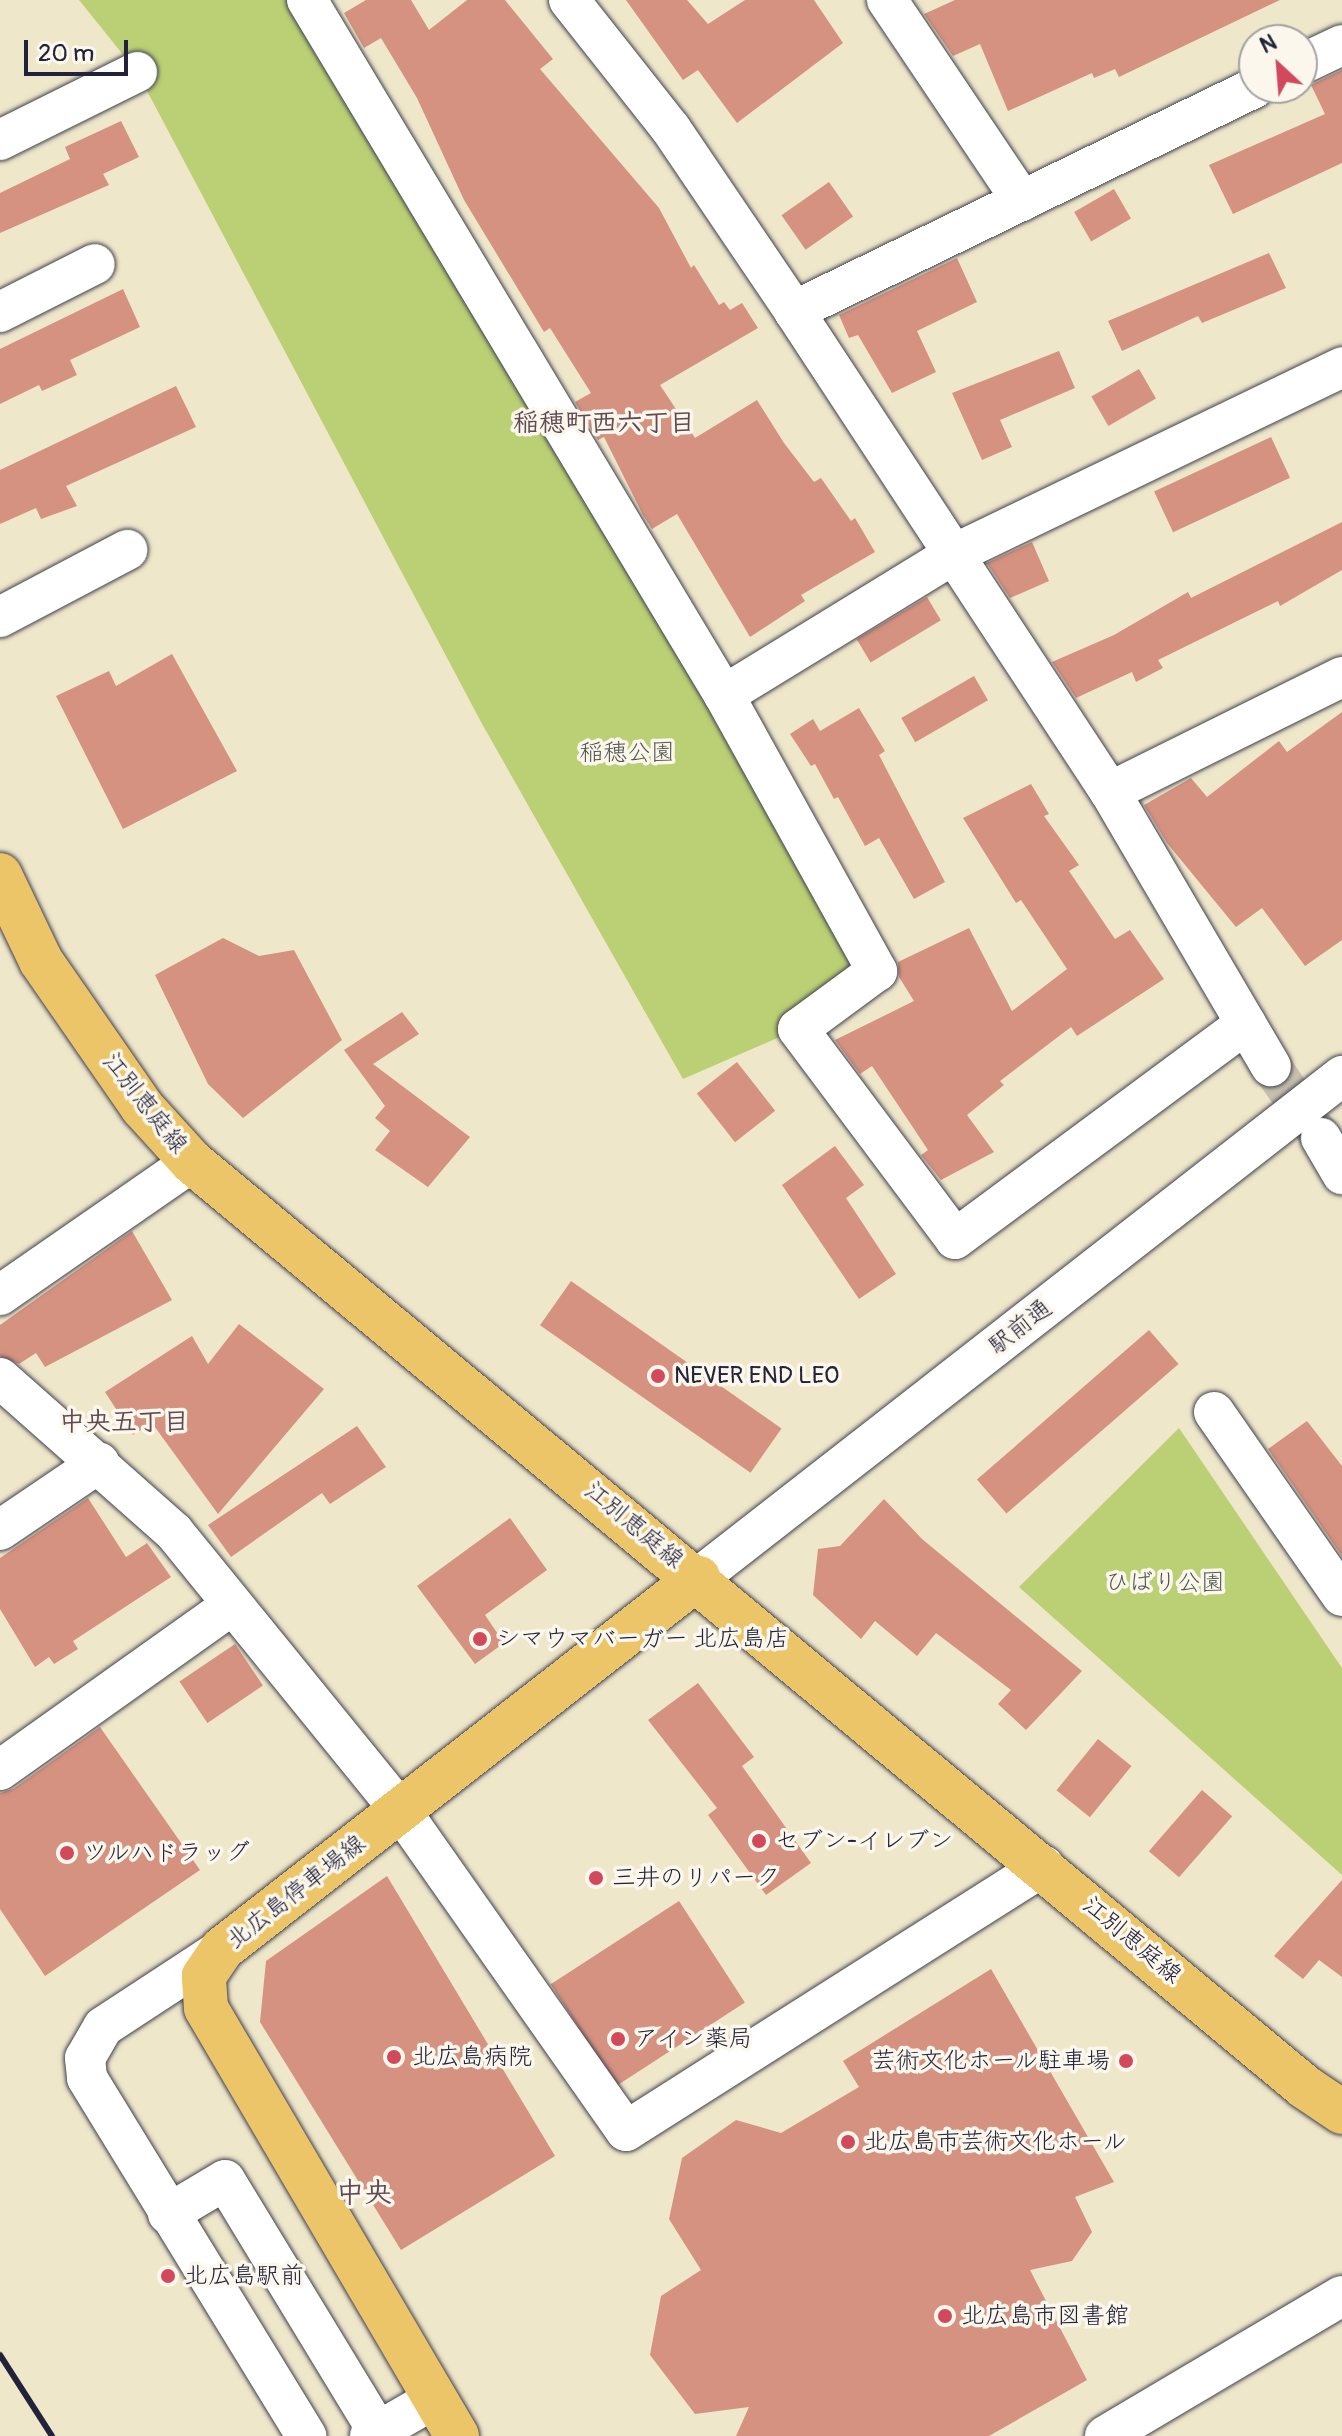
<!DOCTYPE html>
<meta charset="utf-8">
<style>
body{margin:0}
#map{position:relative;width:1342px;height:2436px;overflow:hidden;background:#efe7ca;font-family:Pangolin,"Klee One",sans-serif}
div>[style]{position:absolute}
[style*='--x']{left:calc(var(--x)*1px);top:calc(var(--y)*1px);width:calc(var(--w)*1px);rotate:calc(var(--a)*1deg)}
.green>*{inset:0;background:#bbd074}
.building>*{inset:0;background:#d59280;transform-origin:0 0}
.minor-tunnel>*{height:40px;margin-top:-20px;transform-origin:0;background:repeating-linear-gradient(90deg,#c6c0ad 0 40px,transparent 0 60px)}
.roads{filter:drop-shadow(0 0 2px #414050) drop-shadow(0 0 2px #414050)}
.minor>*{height:40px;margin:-20px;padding:0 20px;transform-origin:20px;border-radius:20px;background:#fff}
.major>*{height:44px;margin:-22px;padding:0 22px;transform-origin:22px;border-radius:22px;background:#edc569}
.rail>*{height:6px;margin:-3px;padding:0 3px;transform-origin:3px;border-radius:3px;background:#22223b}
.dots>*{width:22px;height:22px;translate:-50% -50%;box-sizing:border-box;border:4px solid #fbf7ec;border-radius:50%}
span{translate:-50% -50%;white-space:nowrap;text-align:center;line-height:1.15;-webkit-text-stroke:7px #fbf7ec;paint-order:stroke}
.park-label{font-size:24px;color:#50564c}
.street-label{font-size:24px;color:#22223b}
.poi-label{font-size:24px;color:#22223b}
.left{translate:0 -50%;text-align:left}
.right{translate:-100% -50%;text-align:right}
.neighbourhood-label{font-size:26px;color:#614953;font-weight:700}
.quarter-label{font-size:28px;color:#614953;font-weight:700}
.north{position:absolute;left:1238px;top:24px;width:80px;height:80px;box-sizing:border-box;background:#fbf7ec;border:2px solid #a4a2a5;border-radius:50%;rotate:334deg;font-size:22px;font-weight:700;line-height:32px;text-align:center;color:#22223b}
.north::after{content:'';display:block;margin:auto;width:28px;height:36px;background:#d1495b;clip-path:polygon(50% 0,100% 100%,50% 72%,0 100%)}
.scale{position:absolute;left:24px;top:40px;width:104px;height:36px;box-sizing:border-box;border:4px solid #22223b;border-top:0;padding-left:10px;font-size:24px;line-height:28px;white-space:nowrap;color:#22223b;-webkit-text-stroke:6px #fbf7ec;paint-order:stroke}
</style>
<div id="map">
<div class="green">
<div style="clip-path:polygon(79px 0,307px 0,877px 971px,798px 1029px,683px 1079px,481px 722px,137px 72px)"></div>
<div style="clip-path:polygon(1179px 1428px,1342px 1668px,1342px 1875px,1019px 1587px)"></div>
</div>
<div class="building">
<div style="clip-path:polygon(366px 0,411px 0,429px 30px,467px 0,505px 0,553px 59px,540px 69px,659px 208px,691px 268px,694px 265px,719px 305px,724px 302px,730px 310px,742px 303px,758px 328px,660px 385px,695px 438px,757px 400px,784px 443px,814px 482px,821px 478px,851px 521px,855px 518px,875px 552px,801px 595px,805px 601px,750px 637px,677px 514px,652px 529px,643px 515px,604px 437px,598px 440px,575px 402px,591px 393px,550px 328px,544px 332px,464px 200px,417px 98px,381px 38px,364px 48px,344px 13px)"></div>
<div style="clip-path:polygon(626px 0,687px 0,708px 24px,745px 0,814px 0,843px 43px,737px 123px,698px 70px,683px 80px)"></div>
<div style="clip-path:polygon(955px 0,1280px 0,1119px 77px,1115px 69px,1094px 78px,1092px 73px,1008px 111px,980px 44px,953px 56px,924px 14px)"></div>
<div style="clip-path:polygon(1342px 70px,1342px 163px,1233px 214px,1209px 165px,1325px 114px,1311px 85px)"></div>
<div style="clip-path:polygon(121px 121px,139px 157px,103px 174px,109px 185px,0 233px,0 193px,70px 159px,65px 147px)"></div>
<div style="left:829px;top:182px;width:42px;height:58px;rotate:55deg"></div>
<div style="left:1114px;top:189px;width:34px;height:46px;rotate:60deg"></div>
<div style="clip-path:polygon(1269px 253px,1286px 288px,1202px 323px,1198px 316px,1122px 351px,1108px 321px)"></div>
<div style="clip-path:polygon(957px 258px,977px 302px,917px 331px,936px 372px,892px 393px,858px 335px,849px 338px,839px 315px)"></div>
<div style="clip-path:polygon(123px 289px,140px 327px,70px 360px,77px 375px,42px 391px,39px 385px,0 404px,0 349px)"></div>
<div style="clip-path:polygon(1059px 351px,1075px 388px,1000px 420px,1012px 447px,982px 460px,952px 393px)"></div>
<div style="left:1139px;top:369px;width:34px;height:55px;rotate:60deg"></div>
<div style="clip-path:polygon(176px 386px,196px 427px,66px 486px,77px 506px,41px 519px,36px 508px,0 524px,0 470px)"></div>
<div style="left:1271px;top:437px;width:45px;height:129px;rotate:65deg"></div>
<div style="clip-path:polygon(1342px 522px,1342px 570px,1280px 606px,1278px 601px,1158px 660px,1163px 668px,1136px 682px,1132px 672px,1076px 698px,1052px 662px,1114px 635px,1188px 592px,1191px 598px)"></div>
<div style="clip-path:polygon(1032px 542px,1049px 581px,1010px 598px,987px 563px)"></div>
<div style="left:927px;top:597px;width:27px;height:82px;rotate:59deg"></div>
<div style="clip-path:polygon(172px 654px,237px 771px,123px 829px,56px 696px,109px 671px,116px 686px)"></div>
<div style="left:974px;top:676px;width:28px;height:84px;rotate:60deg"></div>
<div style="clip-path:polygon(859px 708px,885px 751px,879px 755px,945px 882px,914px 899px,879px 838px,865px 846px,838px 797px,834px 799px,815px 764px,811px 766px,790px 734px,813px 719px,820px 731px)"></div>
<div style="clip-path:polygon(1342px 712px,1342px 940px,1305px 966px,1262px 908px,1236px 927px,1167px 843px,1144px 805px,1191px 778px,1207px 797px,1279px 741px,1287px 752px)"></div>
<div style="clip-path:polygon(1031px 784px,1049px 814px,1044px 816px,1079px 865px,1069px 871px,1115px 939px,1130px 930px,1164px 979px,1077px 1036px,1071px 1027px,1000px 1081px,1004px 1085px,967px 1115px,994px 1152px,941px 1180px,921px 1155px,928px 1150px,872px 1066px,860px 1074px,835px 1040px,914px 1001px,899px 977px,898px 962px,969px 928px,1012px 1011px,1067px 969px,1021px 900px,1016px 903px,963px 818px)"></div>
<div style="clip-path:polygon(223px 938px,259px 956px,294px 950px,342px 1040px,243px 1118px,208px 1084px,155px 975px)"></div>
<div style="clip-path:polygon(402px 1012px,419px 1034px,373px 1064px,470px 1137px,428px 1187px,375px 1150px,390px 1131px,375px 1118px,385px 1106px,344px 1050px)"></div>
<div style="left:737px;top:1062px;width:62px;height:51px;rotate:52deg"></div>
<div style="clip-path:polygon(835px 1146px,864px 1185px,846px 1198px,896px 1274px,859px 1299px,782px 1185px)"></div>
<div style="clip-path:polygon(132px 1231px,172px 1300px,45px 1367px,36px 1353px,19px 1364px,0 1356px,0 1325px)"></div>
<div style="left:571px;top:1281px;width:257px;height:54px;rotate:35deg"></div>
<div style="clip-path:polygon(239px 1324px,324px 1389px,218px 1514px,152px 1423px,133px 1435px,105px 1392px,192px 1336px,208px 1364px)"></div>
<div style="left:1149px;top:1330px;width:45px;height:228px;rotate:49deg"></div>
<div style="clip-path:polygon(1307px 1421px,1342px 1466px,1342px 1556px,1268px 1449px)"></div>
<div style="clip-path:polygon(357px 1426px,386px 1467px,330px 1504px,322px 1493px,231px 1557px,208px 1525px)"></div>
<div style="clip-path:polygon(88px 1498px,126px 1557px,147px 1543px,171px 1577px,73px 1641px,78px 1649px,54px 1664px,49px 1657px,35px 1667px,0 1609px,0 1558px)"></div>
<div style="clip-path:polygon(884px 1499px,922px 1539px,1082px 1671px,1026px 1730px,998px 1704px,1011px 1690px,936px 1633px,917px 1656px,875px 1621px,861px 1639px,813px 1595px,818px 1549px,840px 1546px)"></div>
<div style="clip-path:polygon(510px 1518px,547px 1570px,485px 1615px,504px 1643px,475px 1664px,417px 1586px)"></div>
<div style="left:235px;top:1644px;width:50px;height:67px;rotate:56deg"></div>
<div style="clip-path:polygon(698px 1683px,754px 1757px,742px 1766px,811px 1863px,766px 1895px,708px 1815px,717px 1808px,648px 1720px)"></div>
<div style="clip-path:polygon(100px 1727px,200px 1870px,45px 1976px,0 1909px,0 1793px,13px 1789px)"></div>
<div style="left:1098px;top:1739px;width:43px;height:66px;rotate:39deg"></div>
<div style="left:1202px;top:1790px;width:40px;height:81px;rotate:41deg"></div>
<div style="clip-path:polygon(387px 1876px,555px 2156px,401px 2250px,260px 2022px,266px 1961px)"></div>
<div style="clip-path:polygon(1342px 1880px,1342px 1977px,1319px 1960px,1303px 1979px,1274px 1956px)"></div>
<div style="left:679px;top:1901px;width:121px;height:153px;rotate:57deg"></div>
<div style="clip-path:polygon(991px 1969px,1114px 2182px,1075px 2197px,1092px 2232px,1072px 2261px,1030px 2270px,1087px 2380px,989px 2436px,736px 2436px,749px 2407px,695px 2414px,650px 2355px,661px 2296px,701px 2270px,669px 2219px,682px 2158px,736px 2120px,781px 2133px,859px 2087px,843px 2061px)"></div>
</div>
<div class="minor-tunnel">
<div style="--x:1271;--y:1066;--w:88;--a:55.2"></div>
</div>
<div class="roads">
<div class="minor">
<div style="--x:307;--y:0;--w:811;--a:59.04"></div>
<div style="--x:724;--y:695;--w:316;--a:61"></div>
<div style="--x:877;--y:971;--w:98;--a:143.7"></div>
<div style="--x:798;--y:1029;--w:262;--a:53.2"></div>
<div style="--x:955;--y:1239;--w:362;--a:-36.5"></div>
<div style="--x:569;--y:0;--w:164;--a:51.7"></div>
<div style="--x:671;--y:129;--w:220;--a:55.9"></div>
<div style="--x:794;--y:311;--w:576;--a:56.7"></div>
<div style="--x:1110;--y:792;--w:318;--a:59.6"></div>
<div style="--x:887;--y:0;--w:242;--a:56.1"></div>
<div style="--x:1302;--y:64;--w:44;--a:-25.4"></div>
<div style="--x:0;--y:140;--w:153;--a:-26.4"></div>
<div style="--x:794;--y:311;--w:511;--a:-25.86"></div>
<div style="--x:0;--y:312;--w:106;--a:-26.8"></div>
<div style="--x:0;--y:617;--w:144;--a:-27.8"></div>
<div style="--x:724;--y:695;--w:270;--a:-31.5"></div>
<div style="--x:954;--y:554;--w:431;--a:-25.7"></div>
<div style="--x:1110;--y:792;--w:259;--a:-26.4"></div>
<div style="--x:1321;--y:1138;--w:42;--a:59.7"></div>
<div style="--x:0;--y:1295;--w:234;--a:-34.7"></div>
<div style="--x:0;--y:1378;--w:232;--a:41.5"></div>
<div style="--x:174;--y:1532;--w:360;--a:50.9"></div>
<div style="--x:401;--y:1811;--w:391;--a:54.9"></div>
<div style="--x:626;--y:2131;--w:495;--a:-32.4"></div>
<div style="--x:1214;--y:1412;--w:224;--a:55.2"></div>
<div style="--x:0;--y:1530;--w:120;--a:-34.1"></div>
<div style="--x:698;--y:1578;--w:817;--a:-37.94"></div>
<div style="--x:0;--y:1770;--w:283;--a:-35.4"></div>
<div style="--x:222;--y:1949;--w:142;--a:146.8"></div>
<div style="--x:103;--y:2027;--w:36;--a:120"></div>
<div style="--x:85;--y:2058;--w:20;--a:84"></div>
<div style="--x:87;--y:2078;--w:420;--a:58.5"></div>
<div style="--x:168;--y:2214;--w:66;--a:-30.8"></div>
<div style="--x:225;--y:2180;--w:295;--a:58.7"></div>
<div style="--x:370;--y:2436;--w:74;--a:-30"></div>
<div style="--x:1105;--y:2436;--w:275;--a:-30.6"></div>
</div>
<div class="major">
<div style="--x:0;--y:875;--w:95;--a:64.5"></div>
<div style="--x:41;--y:961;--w:178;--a:55.3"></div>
<div style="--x:142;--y:1107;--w:74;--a:47.7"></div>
<div style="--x:192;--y:1162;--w:1447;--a:39.73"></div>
<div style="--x:1305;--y:2087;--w:45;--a:34"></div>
<div style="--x:457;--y:2436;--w:496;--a:-120.4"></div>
<div style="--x:206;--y:2008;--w:32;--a:-94"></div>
<div style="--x:204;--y:1976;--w:32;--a:-56"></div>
<div style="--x:222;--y:1949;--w:604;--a:-37.93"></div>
</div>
</div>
<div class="rail">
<div style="--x:0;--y:2355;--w:96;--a:57.3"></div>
</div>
<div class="dots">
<div style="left:658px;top:1376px;background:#d1495b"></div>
<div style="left:480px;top:1639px;background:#d1495b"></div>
<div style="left:759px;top:1841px;background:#d1495b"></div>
<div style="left:67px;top:1853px;background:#d1495b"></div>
<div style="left:596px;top:1878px;background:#d1495b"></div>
<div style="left:618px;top:2039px;background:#d1495b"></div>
<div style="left:394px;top:2057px;background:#d1495b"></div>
<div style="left:1126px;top:2061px;background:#d1495b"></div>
<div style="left:848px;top:2142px;background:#d1495b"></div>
<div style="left:168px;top:2276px;background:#d1495b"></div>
<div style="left:945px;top:2316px;background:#d1495b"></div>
</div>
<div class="park-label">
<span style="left:627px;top:753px">稲穂公園</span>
<span style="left:1165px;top:1583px">ひばり公園</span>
</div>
<div class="street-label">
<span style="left:145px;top:1103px;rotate:52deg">江別恵庭線</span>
<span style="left:1020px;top:1327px;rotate:-38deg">駅前通</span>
<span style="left:634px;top:1525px;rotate:40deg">江別恵庭線</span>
<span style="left:296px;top:1892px;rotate:-38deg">北広島停車場線</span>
<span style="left:1132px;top:1940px;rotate:40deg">江別恵庭線</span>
</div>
<div class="poi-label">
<span class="left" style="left:674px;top:1376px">NEVER END LEO</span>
<span class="left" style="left:496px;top:1639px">シマウマバーガー 北広島店</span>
<span class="left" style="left:775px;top:1841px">セブン-イレブン</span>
<span class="left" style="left:83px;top:1853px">ツルハドラッグ</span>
<span class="left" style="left:612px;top:1878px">三井のリパーク</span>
<span class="left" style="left:634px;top:2039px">アイン薬局</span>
<span class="left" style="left:412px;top:2057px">北広島病院</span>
<span class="right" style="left:1110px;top:2061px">芸術文化ホール駐車場</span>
<span class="left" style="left:864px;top:2142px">北広島市芸術文化ホール</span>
<span class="left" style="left:184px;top:2276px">北広島駅前</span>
<span class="left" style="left:961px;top:2316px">北広島市図書館</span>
</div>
<div class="neighbourhood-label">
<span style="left:604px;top:424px">稲穂町西六丁目</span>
<span style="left:124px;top:1423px">中央五丁目</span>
</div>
<div class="quarter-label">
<span style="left:364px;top:2194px">中央</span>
</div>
<div class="north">N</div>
<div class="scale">20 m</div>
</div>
